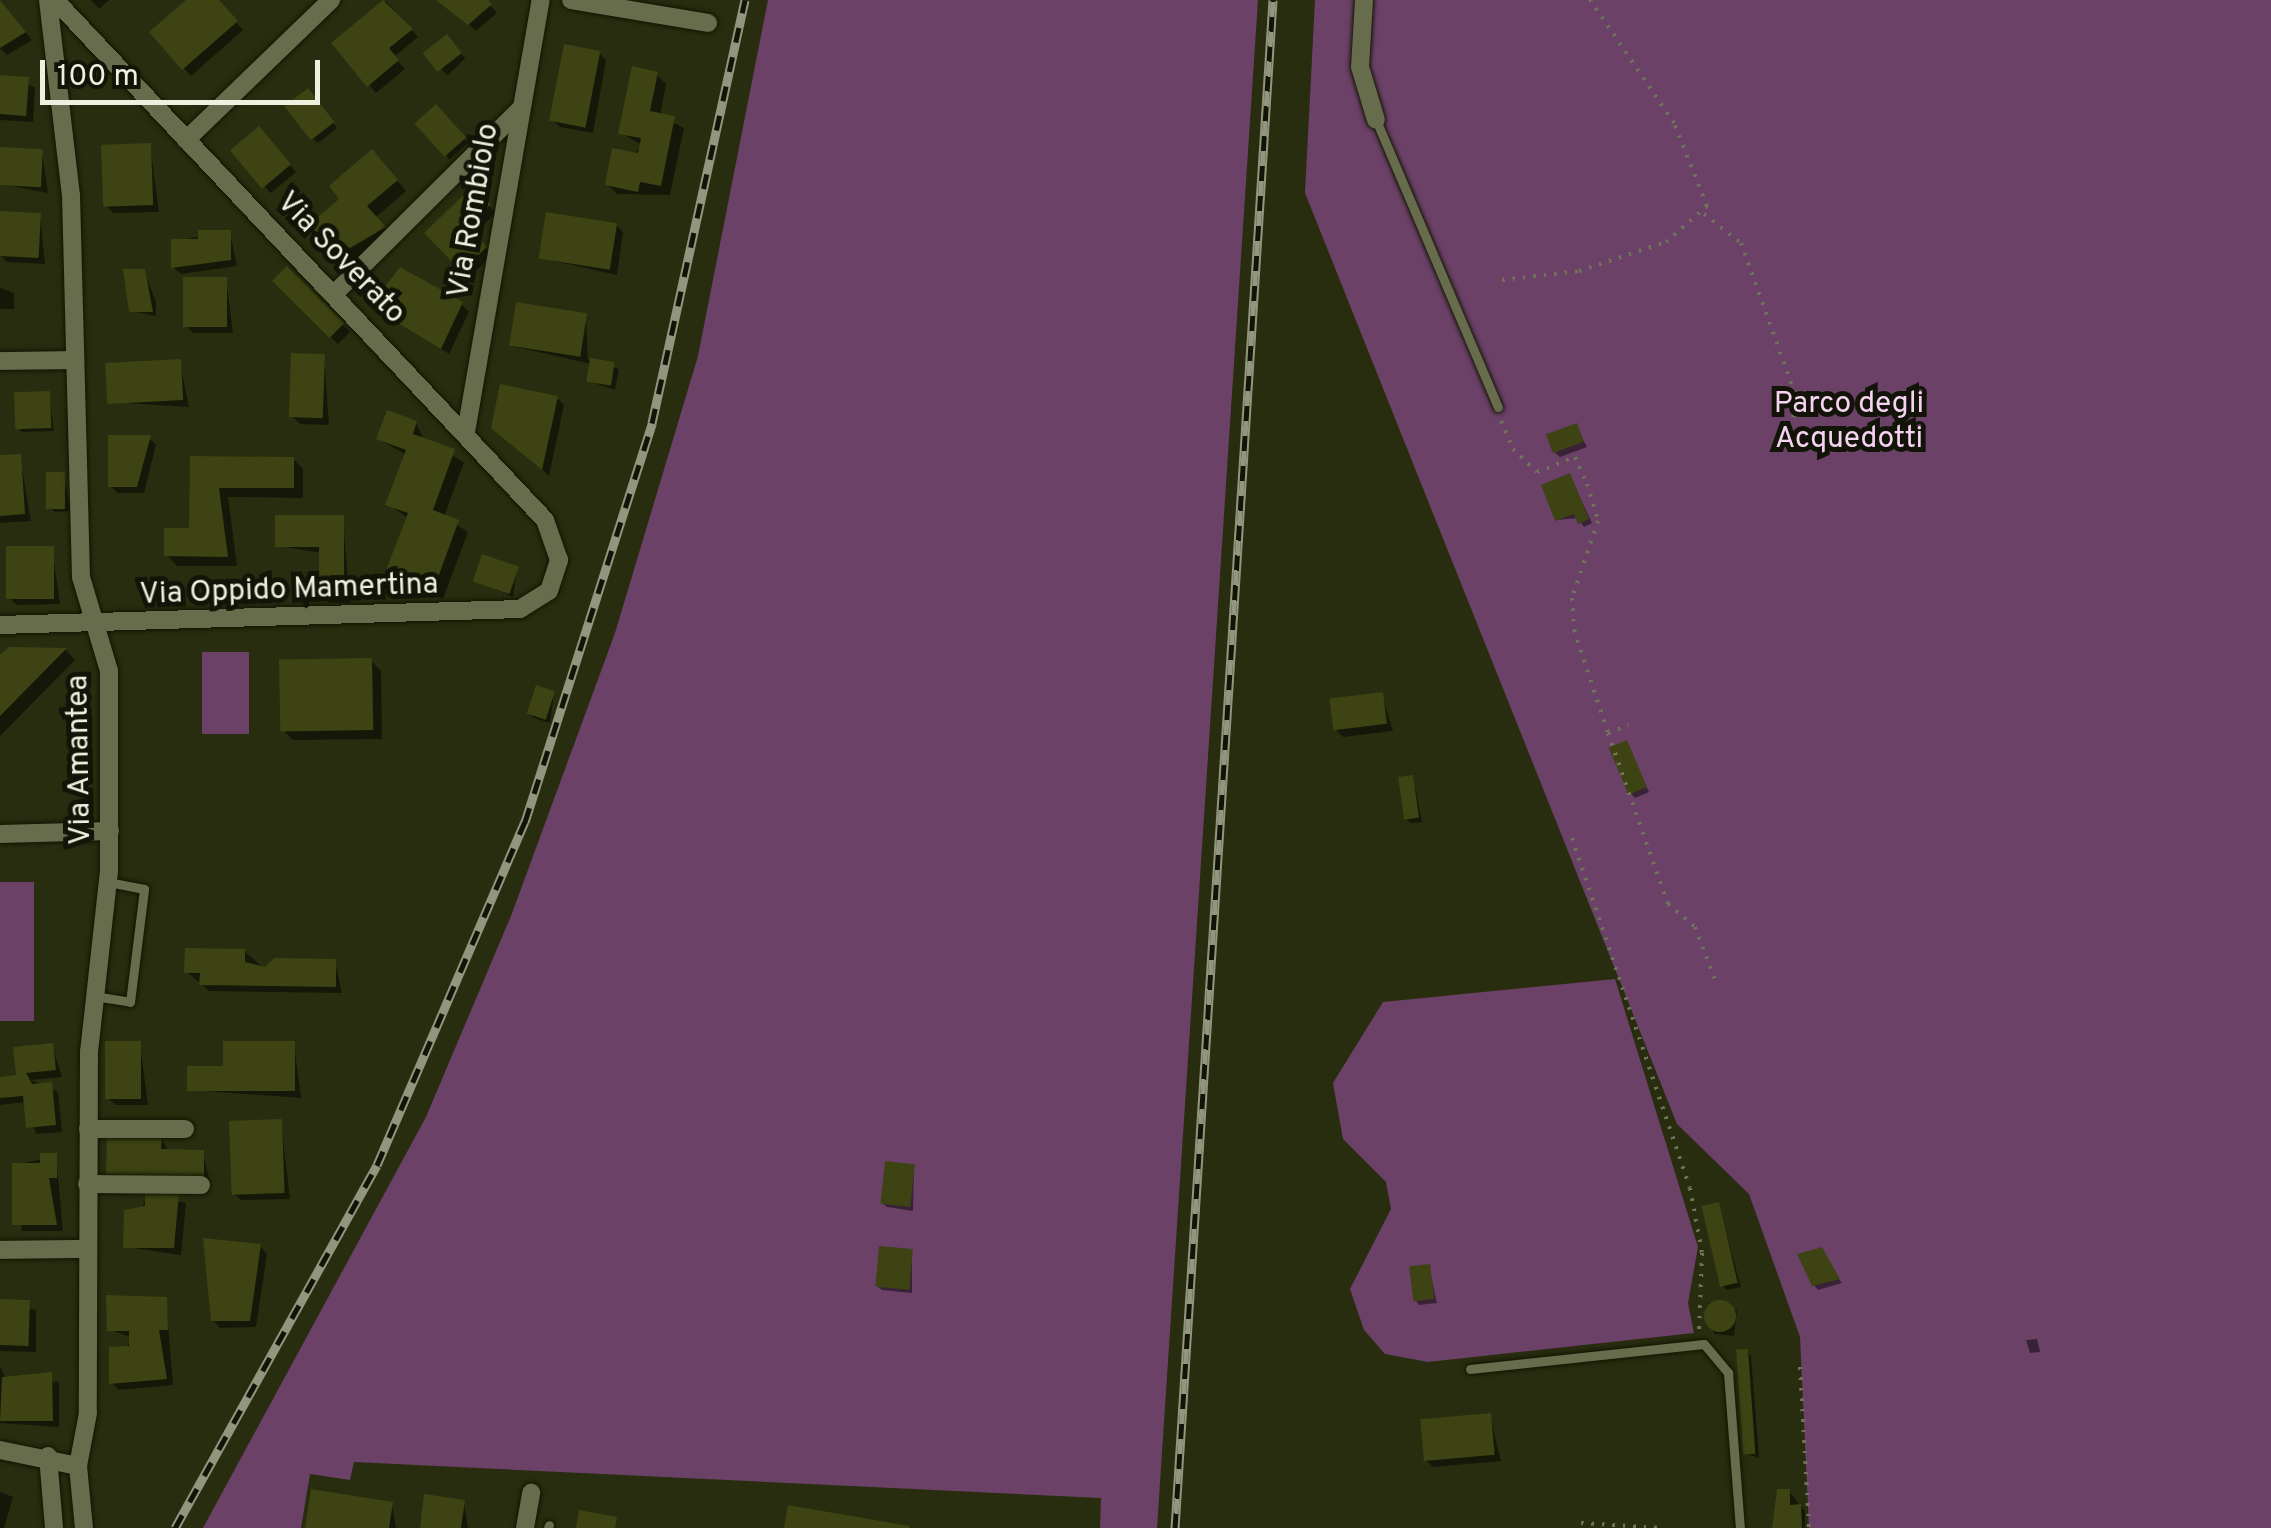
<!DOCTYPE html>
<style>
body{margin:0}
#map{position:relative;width:2271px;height:1528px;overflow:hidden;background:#292d0f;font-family:Overpass,sans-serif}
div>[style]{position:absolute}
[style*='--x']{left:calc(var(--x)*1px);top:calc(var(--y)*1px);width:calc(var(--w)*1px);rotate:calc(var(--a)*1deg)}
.green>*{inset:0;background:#6c4168;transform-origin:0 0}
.shadow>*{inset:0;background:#0007;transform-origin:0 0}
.building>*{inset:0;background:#3d4312;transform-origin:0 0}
.round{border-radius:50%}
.path>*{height:4px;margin-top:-2px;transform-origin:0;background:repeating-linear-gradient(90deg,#6f7359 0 2.5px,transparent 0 10.5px)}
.roads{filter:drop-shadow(0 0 2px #121500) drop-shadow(0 0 2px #121500)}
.service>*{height:9px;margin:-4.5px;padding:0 4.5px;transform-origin:4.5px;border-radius:4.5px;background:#676c4d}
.minor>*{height:18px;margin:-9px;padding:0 9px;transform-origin:9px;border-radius:9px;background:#676c4d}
.rail>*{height:9px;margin-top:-4.5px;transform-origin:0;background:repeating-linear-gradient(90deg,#121407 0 15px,#92967e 0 30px);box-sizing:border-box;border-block:2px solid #92967e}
span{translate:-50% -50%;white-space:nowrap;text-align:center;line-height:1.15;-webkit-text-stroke:10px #121407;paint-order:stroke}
.street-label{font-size:30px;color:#eef1df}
.park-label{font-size:30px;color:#f7d3f2}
.scale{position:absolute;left:40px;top:60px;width:280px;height:45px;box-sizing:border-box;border:5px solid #eef1df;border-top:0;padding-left:12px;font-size:30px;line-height:35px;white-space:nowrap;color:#eef1df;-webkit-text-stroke:8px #121407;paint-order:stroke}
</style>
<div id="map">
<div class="green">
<div style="clip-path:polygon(768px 0,1258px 0,1157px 1528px,1100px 1528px,1101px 1498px,354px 1462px,350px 1480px,310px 1474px,301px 1528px,203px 1528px,426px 1117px,511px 916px,615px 633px,698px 356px)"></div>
<div style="clip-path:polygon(1315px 0,2271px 0,2271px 1528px,1809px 1528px,1800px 1337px,1749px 1194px,1677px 1124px,1305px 193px)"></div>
<div style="left:202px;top:652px;width:47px;height:82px"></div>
<div style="left:0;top:882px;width:34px;height:139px"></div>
<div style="clip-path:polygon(1615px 979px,1698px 1247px,1688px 1303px,1694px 1333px,1428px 1362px,1385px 1354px,1364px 1330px,1350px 1289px,1391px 1209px,1386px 1182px,1343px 1139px,1333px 1083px,1383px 1002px)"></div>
</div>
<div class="shadow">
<div style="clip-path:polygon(0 0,32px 40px,7px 55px,0 48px)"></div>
<div style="clip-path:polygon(91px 0,109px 0,99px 9px)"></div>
<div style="clip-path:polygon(189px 0,217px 0,243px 30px,191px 76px,152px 33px)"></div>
<div style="clip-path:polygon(445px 0,485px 0,497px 13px,476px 31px)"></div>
<div style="clip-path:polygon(386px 1px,418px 37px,394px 57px,405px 69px,376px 93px,334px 44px)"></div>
<div style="left:446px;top:38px;width:28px;height:25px;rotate:46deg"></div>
<div style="clip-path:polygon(599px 53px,606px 60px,593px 133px,560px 127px,553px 120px)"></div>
<div style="clip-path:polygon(656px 74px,666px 84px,660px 116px,684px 128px,670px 195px,617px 194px,607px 184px,642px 145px,621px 133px)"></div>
<div style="clip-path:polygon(0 78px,35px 87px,33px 122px,0 120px)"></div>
<div style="clip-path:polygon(312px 96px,337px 128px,318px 143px,313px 139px)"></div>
<div style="left:436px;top:107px;width:48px;height:25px;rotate:48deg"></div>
<div style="clip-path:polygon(266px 136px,296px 172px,271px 193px,264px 186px)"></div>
<div style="clip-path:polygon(150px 145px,159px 212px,113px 213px,106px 205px)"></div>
<div style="clip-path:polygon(42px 151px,48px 193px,1px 184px)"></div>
<div style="clip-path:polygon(382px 163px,406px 191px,376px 217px,394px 238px,343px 267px,333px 257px,343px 199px)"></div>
<div style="clip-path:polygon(473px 189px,496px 213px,473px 235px,492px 255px,470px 277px,427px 233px)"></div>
<div style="clip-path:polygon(40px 216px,45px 264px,7px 262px,0 255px)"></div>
<div style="clip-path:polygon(616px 225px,623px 232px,617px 275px,541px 258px)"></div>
<div style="clip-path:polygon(230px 232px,237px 266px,181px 274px,173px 267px,173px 241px)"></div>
<div style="left:287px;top:269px;width:89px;height:17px;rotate:45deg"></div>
<div style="clip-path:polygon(144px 271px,156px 302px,156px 316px,131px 311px)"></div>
<div style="clip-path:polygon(226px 279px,233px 333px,193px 333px,186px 326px)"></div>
<div style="clip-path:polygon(0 288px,14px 293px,14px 309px,0 309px)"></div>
<div style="clip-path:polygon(461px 304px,469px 312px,449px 354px,374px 306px)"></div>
<div style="clip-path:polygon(586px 315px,588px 360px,619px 369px,615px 390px,588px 381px,591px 364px,512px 346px)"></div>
<div style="clip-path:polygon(324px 356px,329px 425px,300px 424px,292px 416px)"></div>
<div style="clip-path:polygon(180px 362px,189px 407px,109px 402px)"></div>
<div style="clip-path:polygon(49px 394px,54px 431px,22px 432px,18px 428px)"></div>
<div style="clip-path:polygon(557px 398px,564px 405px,549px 476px,494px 428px)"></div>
<div style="clip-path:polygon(416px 423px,424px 440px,464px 462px,444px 517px,468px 532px,443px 599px,388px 573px,408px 518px,388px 504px,406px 455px,379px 439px)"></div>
<div style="clip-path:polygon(1576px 426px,1587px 447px,1560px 457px,1555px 453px)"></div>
<div style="clip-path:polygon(149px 438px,156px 445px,144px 493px,118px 493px,110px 486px)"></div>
<div style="clip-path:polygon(20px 456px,31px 521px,0 523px,0 457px)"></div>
<div style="clip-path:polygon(192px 459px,293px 459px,303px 469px,303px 498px,228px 497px,237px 566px,177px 566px,167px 555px,192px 531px)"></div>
<div style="clip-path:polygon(64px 474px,70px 511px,55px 512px,50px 508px)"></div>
<div style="clip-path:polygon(1570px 476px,1592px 523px,1584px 527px,1578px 518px,1558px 520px)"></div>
<div style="clip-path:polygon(343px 518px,350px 603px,329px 603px,322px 553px,278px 546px)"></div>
<div style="clip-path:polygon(52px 548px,60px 604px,17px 605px,9px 598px)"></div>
<div style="clip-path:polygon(517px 569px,513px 597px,475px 580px)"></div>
<div style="clip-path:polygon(10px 649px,66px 650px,75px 660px,0 736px,0 658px)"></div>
<div style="clip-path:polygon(371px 661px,381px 671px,382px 739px,293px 740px,283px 730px)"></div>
<div style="clip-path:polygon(554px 693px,550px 723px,534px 718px,530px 714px)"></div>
<div style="clip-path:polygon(1382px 695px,1393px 731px,1343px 737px,1336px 730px)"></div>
<div style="clip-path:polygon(1626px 743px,1649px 792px,1635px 798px,1630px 793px)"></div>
<div style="clip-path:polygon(1413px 777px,1422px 822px,1411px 823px,1406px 819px)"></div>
<div style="clip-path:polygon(244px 951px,266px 970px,335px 962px,342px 993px,209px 991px,187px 972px)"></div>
<div style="clip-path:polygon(140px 1043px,148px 1105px,115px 1105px,108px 1098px)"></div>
<div style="clip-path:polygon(294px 1044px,301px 1098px,190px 1090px,226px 1069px)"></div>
<div style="clip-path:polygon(52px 1045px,62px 1077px,31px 1080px,58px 1092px,62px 1132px,36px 1134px,26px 1102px,0 1105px,0 1079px,19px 1077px)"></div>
<div style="clip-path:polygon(281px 1122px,290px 1199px,241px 1200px,233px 1193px)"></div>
<div style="clip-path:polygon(160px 1135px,168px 1151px,203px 1152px,210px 1184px,108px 1174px)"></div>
<div style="clip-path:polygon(56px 1156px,63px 1231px,22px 1231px,14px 1165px)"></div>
<div style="clip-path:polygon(914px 1167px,913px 1211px,887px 1207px,882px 1203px)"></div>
<div style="clip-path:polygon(147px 1195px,186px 1203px,181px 1255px,126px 1247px)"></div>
<div style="clip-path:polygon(1718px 1204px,1741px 1287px,1727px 1290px,1722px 1286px)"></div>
<div style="clip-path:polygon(260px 1246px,267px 1254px,256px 1327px,220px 1328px,213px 1320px)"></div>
<div style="clip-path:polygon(912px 1252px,912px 1293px,882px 1290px,877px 1286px)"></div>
<div style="clip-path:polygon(1429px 1267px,1437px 1303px,1419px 1305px,1415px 1300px)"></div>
<div style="clip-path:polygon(1829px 1267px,1842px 1283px,1818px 1290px,1814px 1285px)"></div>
<div style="clip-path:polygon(166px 1300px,173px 1385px,119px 1390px,112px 1383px,131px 1337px,110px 1330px)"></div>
<div style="clip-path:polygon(0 1302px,36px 1310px,36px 1352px,0 1351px)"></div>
<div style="clip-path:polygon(1709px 1303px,1737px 1310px,1734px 1336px,1714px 1334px)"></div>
<div style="clip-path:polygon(2037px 1339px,2040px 1352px,2030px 1353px,2026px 1340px)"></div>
<div style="clip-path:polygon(1747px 1352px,1751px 1356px,1759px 1458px,1747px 1454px)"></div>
<div style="clip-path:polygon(0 1366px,6px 1379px,59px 1382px,59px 1427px,0 1423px)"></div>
<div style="clip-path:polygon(1490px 1416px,1501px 1461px,1433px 1467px,1426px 1460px)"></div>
<div style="clip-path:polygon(1789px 1491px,1805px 1511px,1805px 1528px,1775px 1528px)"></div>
<div style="clip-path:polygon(0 1492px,13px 1497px,4px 1528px,0 1528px)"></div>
<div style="clip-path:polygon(464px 1502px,468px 1528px,422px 1528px)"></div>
<div style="clip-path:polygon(392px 1504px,396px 1528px,308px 1528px)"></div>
</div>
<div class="building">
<div style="clip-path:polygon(0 0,26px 32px,0 48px)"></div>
<div style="clip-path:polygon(186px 0,219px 0,238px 21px,182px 70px,149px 32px)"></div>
<div style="clip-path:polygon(383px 0,413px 29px,389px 48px,399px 60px,367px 87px,331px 43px)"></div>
<div style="clip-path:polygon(436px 0,488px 0,492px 4px,468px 25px)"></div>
<div style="left:447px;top:34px;width:24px;height:31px;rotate:52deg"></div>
<div style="left:564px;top:44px;width:37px;height:78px;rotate:11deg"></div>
<div style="clip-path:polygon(632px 66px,658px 72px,650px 111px,675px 116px,661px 186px,640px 182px,638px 192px,605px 185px,612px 148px,638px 153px,641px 138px,618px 134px)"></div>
<div style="left:0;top:75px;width:29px;height:39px;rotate:4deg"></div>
<div style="left:308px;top:88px;width:43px;height:30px;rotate:52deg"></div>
<div style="left:436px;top:104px;width:45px;height:29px;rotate:48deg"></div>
<div style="left:259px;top:126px;width:50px;height:38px;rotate:50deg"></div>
<div style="left:151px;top:143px;width:62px;height:50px;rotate:88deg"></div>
<div style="left:0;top:147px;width:43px;height:38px;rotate:3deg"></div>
<div style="clip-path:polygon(372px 149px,398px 180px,367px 206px,386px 227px,331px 259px,305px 228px,339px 199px,329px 186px)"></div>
<div style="clip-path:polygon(473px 186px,491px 204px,468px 227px,487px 247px,461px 271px,424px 233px)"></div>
<div style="left:0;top:211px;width:41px;height:45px;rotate:3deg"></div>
<div style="left:546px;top:212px;width:72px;height:47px;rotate:9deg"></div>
<div style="clip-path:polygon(198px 230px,231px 230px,231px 260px,171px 268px,171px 239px,198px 239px)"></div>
<div style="left:287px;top:266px;width:81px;height:21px;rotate:45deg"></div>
<div style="clip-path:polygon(400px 267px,463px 302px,441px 349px,370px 306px)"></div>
<div style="clip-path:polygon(123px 269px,145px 269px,153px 312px,129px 312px)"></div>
<div style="left:183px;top:277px;width:44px;height:50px"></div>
<div style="left:516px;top:302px;width:72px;height:44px;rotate:9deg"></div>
<div style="left:291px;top:353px;width:34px;height:64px;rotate:2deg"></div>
<div style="left:590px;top:358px;width:25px;height:24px;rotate:9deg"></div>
<div style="left:181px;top:359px;width:41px;height:76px;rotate:87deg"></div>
<div style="clip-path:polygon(500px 384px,558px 396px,542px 470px,491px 428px)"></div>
<div style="left:50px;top:391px;width:37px;height:36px;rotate:88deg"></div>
<div style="clip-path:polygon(387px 410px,417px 421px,413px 434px,455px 449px,433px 510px,459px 520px,433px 591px,385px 573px,408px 513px,385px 505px,406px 450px,376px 439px)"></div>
<div style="left:1577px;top:423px;width:20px;height:33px;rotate:70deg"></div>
<div style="clip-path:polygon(108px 435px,151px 435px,137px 487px,108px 487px)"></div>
<div style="clip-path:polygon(21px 454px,25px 514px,0 516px,0 455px)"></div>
<div style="clip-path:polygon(190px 456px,294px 457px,294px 488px,219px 488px,228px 557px,164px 556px,164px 528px,189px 528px)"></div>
<div style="left:46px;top:472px;width:19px;height:37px"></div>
<div style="clip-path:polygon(1570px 473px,1589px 519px,1578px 524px,1574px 514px,1555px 521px,1541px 485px)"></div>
<div style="clip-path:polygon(275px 515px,344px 515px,344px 596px,319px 596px,319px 547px,275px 547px)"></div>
<div style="left:6px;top:546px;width:48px;height:53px"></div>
<div style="left:482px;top:554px;width:39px;height:29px;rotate:19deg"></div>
<div style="clip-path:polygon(9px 647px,67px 648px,0 716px,0 655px)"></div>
<div style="left:372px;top:658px;width:72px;height:93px;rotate:89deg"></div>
<div style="left:536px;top:685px;width:20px;height:30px;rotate:18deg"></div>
<div style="left:1383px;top:692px;width:32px;height:54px;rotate:83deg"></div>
<div style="left:1627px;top:740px;width:51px;height:20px;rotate:67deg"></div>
<div style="left:1413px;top:775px;width:43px;height:15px;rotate:82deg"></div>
<div style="clip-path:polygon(185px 948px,245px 949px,245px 962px,265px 967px,274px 958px,336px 959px,336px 987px,199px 985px,200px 973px,184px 973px)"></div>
<div style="left:105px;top:1041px;width:36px;height:58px"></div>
<div style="clip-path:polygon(223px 1041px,295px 1041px,295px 1091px,187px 1091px,187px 1066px,223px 1066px)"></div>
<div style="clip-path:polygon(53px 1043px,56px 1070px,26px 1073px,32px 1084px,52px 1082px,56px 1125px,26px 1128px,23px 1096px,0 1098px,0 1077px,16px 1075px,13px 1047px)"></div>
<div style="left:282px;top:1119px;width:74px;height:53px;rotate:88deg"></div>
<div style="clip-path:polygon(107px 1131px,162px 1133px,161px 1149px,204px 1150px,204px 1178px,106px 1175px)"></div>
<div style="clip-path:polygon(40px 1153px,57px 1153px,57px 1178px,49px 1178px,57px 1225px,12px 1225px,12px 1163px,40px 1163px)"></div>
<div style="left:885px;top:1161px;width:30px;height:43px;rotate:6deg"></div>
<div style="clip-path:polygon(145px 1193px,179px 1193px,174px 1248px,123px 1248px,124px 1210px,145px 1206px)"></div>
<div style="left:1719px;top:1202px;width:83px;height:18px;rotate:77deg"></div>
<div style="clip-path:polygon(203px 1238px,261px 1244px,250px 1321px,211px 1321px)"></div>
<div style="left:879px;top:1246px;width:34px;height:41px;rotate:5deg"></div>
<div style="clip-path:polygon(1822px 1247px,1840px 1279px,1812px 1286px,1797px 1254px)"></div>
<div style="left:1430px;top:1264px;width:35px;height:21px;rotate:83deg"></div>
<div style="clip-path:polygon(106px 1295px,167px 1297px,168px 1330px,159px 1330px,167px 1379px,109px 1384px,109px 1347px,129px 1346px,129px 1331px,107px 1331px)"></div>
<div style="left:0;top:1299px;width:30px;height:46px;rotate:2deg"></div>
<div class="round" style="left:1704px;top:1300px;width:32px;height:32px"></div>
<div style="left:1748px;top:1349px;width:105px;height:12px;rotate:86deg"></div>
<div style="clip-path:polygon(52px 1372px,53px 1421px,0 1421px,2px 1377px)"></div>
<div style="left:1491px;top:1413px;width:42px;height:71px;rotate:85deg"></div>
<div style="clip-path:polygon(311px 1489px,393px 1502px,389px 1528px,305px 1528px)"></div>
<div style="clip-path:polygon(1777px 1489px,1790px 1489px,1790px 1505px,1801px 1504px,1802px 1528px,1772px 1528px)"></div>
<div style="clip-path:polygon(424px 1494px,465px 1500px,461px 1528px,420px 1528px)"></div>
<div style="clip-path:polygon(788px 1505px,909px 1526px,909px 1528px,784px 1528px)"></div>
<div style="clip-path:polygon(579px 1510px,617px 1517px,615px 1528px,576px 1528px)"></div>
</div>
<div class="path">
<div style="--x:1704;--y:214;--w:47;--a:38.1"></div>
<div style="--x:1741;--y:243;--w:160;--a:70.3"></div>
<div style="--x:1795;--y:394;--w:30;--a:94"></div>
<div style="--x:1502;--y:280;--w:78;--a:-6.7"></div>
<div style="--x:1579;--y:271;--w:92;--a:-18.4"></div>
<div style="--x:1666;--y:242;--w:55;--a:-41.3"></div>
<div style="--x:1707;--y:206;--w:89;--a:-111.7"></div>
<div style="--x:1674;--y:123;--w:149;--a:-124.3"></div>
<div style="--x:1501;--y:421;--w:30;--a:67"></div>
<div style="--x:1513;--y:449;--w:33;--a:44"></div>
<div style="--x:1537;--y:472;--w:41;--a:-21.5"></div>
<div style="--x:1575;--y:457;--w:30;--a:66"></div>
<div style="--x:1587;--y:484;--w:39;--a:73"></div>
<div style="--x:1598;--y:521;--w:81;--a:108.7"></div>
<div style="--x:1572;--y:598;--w:32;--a:86"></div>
<div style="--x:1574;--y:630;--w:108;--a:71.7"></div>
<div style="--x:1608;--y:733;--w:22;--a:-21"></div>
<div style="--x:1608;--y:733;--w:181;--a:70.7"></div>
<div style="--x:1668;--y:904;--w:35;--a:40"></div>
<div style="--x:1695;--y:927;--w:57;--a:69.3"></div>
<div style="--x:1572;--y:838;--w:369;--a:71.4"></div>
<div style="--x:1690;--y:1188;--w:66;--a:79.5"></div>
<div style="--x:1702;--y:1253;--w:78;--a:92.2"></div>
<div style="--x:1800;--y:1367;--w:161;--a:86.8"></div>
<div style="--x:1581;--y:1523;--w:80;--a:3.6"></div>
</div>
<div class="roads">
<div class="service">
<div style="--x:1376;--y:120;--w:312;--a:67"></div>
<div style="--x:94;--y:996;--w:36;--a:9"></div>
<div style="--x:130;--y:1002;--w:114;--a:-82.9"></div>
<div style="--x:144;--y:889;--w:37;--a:-169"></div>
<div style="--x:1470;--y:1369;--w:235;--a:-6.1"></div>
<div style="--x:1704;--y:1344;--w:38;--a:50"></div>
<div style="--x:1728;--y:1373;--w:155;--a:85.6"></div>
<div style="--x:548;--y:1528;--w:3;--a:-72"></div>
</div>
<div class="minor">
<div style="--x:48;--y:0;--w:196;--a:83.3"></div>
<div style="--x:71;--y:195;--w:382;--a:88.5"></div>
<div style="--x:81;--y:577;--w:98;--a:73.4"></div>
<div style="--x:109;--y:671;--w:200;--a:90"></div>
<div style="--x:109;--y:871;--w:181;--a:96.3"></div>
<div style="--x:89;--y:1051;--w:362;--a:90.2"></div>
<div style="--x:88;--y:1413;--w:54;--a:100.7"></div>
<div style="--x:571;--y:0;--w:139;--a:9.5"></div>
<div style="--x:1364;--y:0;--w:67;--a:93.4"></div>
<div style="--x:1360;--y:67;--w:55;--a:73.2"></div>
<div style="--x:186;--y:140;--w:202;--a:-44"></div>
<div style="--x:336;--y:292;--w:260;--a:-44.8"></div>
<div style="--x:0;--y:361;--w:70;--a:-0.8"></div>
<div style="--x:466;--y:432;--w:438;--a:-80.2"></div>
<div style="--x:0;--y:625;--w:520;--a:-1.76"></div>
<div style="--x:520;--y:609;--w:34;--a:-32"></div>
<div style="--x:549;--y:591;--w:33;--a:-72"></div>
<div style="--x:559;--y:560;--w:42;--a:-109.3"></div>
<div style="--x:545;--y:520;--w:714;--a:-133.3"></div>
<div style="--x:0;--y:834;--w:110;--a:-1.6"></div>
<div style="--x:88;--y:1129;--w:97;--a:0"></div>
<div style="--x:87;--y:1184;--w:114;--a:0.5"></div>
<div style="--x:0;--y:1250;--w:86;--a:-0.7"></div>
<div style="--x:0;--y:1450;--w:80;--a:11.6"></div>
<div style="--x:78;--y:1466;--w:62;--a:84.5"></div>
<div style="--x:48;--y:1456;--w:72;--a:85.2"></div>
<div style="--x:525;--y:1528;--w:36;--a:-80"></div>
</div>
</div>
<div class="rail">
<div style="--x:175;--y:1528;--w:415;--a:-60.9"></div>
<div style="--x:377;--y:1165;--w:374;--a:-66.7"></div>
<div style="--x:525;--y:822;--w:419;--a:-72.3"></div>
<div style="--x:652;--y:423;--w:433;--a:-77.6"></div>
<div style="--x:1175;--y:1528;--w:1531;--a:-86.33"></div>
</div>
<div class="street-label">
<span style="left:475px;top:211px;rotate:-80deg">Via Rombiolo</span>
<span style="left:340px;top:259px;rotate:46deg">Via Soverato</span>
<span style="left:289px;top:591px;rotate:-2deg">Via Oppido Mamertina</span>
<span style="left:81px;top:760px;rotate:-91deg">Via Amantea</span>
</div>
<div class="park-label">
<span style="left:1849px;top:422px">Parco degli<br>Acquedotti</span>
</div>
<div class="scale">100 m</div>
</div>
